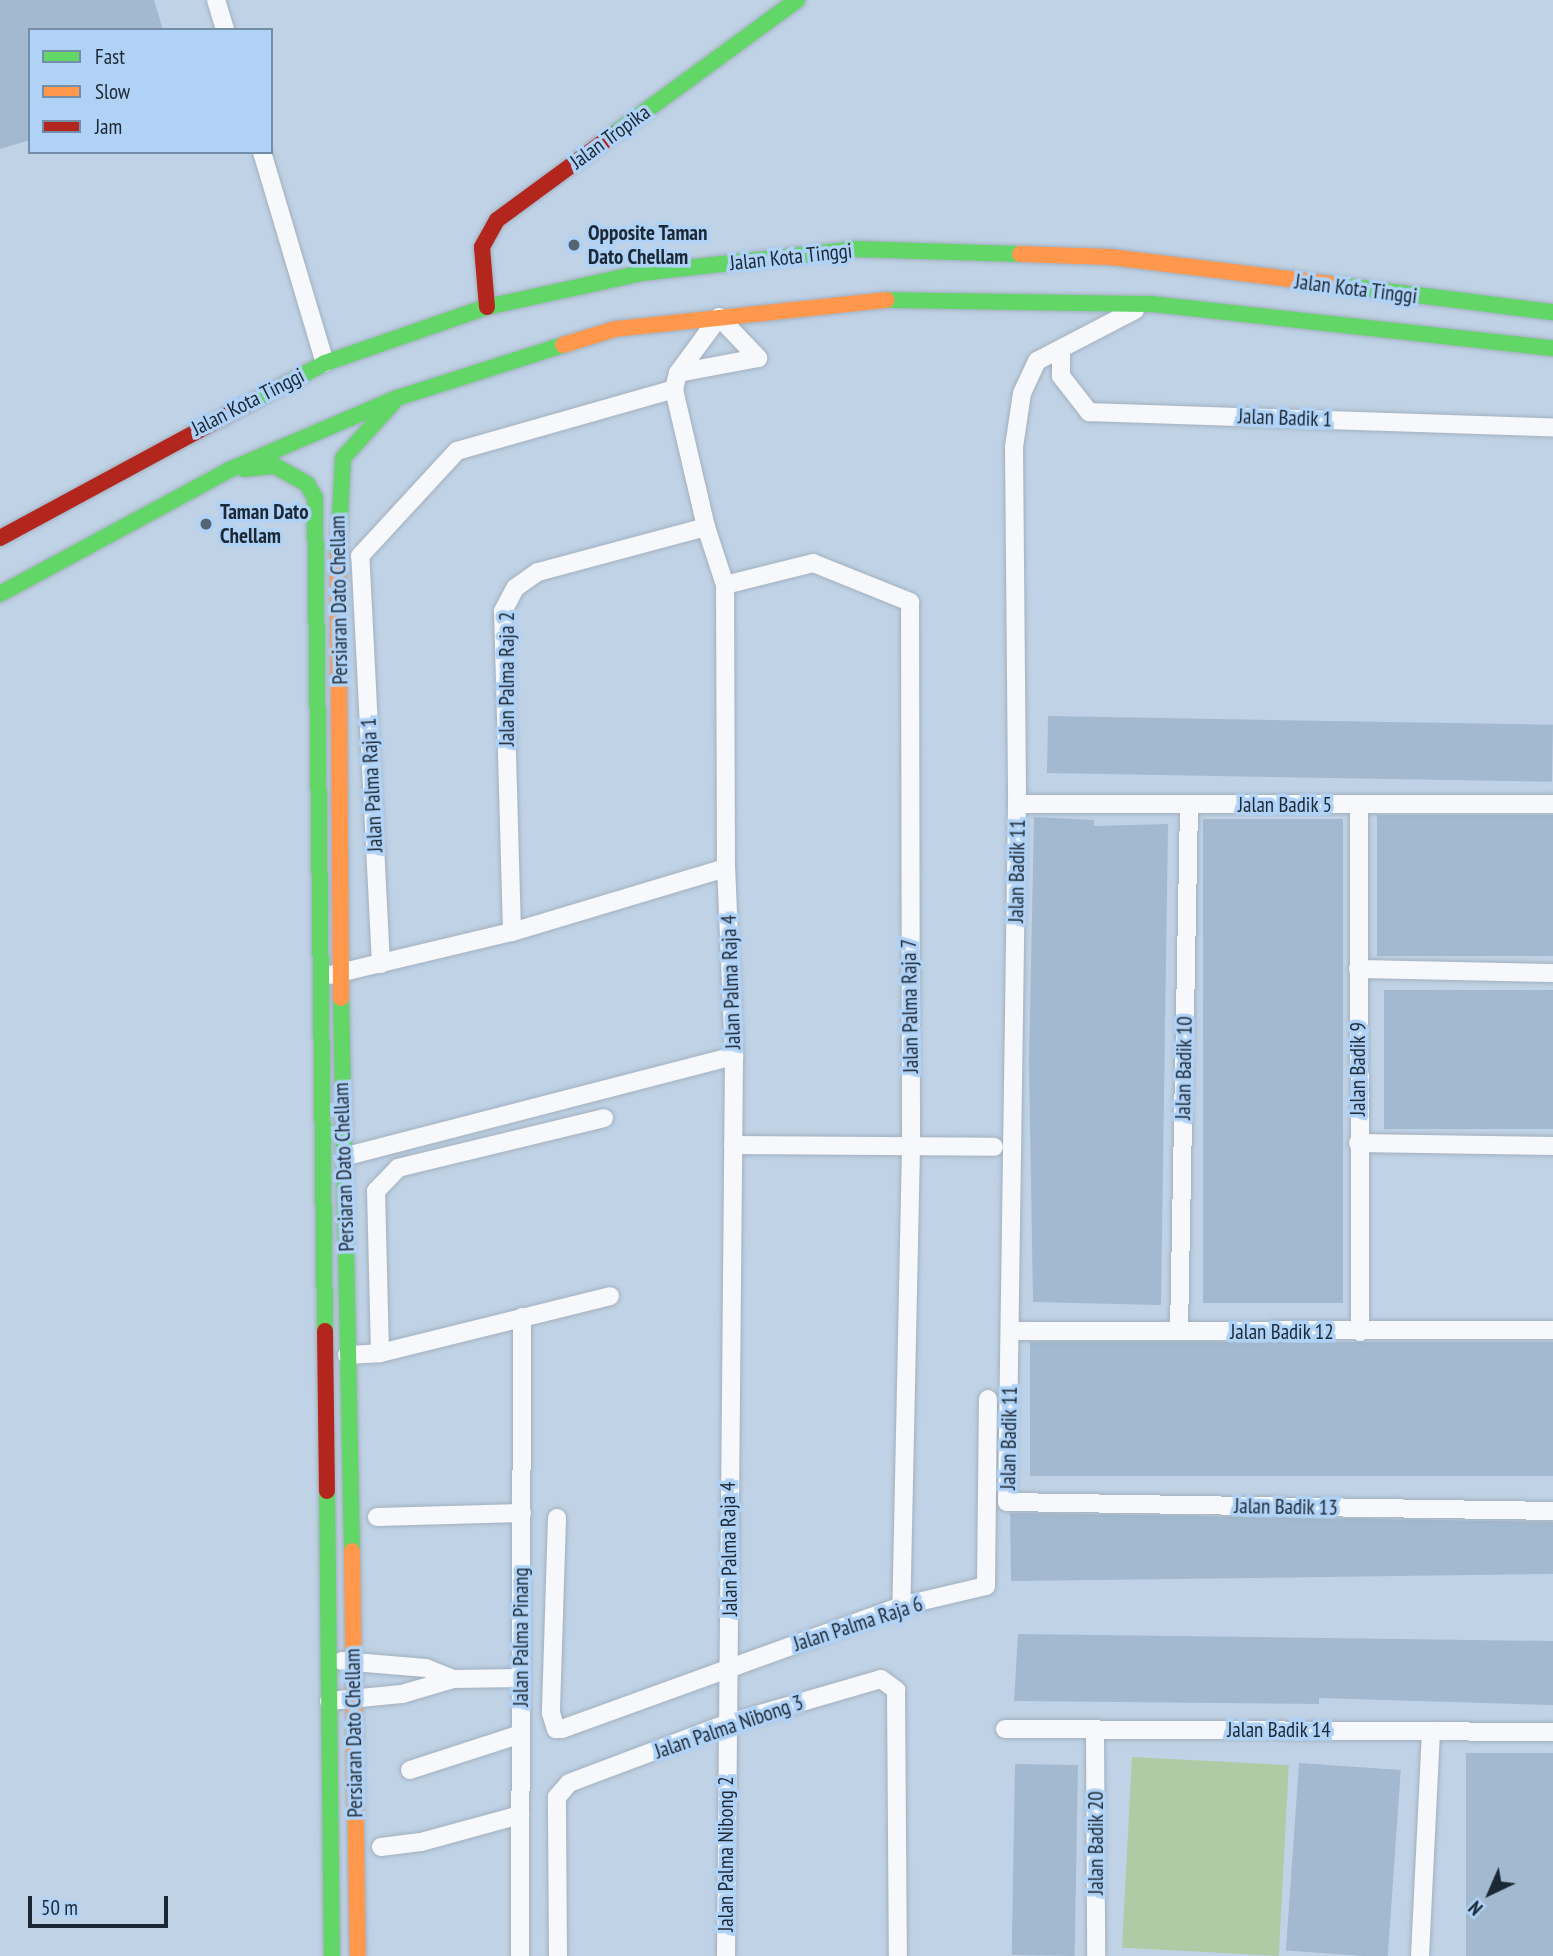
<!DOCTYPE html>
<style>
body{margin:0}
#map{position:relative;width:1553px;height:1956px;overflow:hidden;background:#c0d3e6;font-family:"PT Sans Narrow",sans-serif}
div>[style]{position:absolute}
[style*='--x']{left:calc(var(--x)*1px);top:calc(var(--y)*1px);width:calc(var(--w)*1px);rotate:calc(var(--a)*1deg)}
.green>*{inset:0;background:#adcba5;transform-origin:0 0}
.building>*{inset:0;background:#a2b9cf;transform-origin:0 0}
.roads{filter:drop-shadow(0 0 2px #a2b0bf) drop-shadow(0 0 2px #a2b0bf)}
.street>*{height:18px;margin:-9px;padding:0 9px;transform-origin:9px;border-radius:9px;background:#f6f8fb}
.fast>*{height:16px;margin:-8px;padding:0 8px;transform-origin:8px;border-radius:8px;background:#63d668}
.slow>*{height:16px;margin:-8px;padding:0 8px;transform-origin:8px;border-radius:8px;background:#ff974d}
.jam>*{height:16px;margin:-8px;padding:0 8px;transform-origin:8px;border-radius:8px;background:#b3261e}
.dots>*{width:19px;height:19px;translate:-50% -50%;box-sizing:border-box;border:4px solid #b0d2f6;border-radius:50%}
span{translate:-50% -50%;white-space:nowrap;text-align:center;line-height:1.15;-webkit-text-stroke:7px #b0d2f6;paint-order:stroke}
.street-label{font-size:21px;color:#1b2835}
.poi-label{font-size:21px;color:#1b2835;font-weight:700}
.left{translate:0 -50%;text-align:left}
.legend{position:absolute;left:28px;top:28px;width:245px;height:126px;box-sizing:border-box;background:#b0d2f6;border:2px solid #748ea9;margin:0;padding:9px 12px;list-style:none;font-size:21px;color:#1b2835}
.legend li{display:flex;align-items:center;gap:14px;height:35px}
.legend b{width:35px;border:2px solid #748ea9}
.north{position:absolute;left:1455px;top:1858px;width:70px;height:70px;-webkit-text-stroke:5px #b0d2f6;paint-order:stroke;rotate:224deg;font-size:19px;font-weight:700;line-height:28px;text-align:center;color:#1b2835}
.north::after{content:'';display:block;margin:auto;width:24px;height:32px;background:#1b2835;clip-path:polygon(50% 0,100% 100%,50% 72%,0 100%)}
.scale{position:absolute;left:28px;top:1896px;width:140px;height:32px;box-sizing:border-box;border:4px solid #1b2835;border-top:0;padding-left:9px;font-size:21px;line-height:24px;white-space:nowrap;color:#1b2835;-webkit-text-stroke:5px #b0d2f6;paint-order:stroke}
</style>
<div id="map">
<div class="green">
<div style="left:1132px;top:1757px;width:157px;height:191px;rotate:3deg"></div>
</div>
<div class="building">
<div style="clip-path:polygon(0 0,154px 0,163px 30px,30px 30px,30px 140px,0 149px)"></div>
<div style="left:1048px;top:716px;width:505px;height:57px;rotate:1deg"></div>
<div style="left:1377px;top:815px;width:176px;height:141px"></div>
<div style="clip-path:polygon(1034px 817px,1094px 820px,1094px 826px,1168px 824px,1161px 1305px,1033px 1302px,1029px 1063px)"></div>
<div style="left:1343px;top:819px;width:484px;height:140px;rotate:90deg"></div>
<div style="left:1384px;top:990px;width:169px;height:139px"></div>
<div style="left:1030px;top:1342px;width:523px;height:134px"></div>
<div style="clip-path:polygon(1010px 1513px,1553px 1522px,1553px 1574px,1011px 1581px)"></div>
<div style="clip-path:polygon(1018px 1634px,1553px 1641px,1553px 1705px,1319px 1698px,1319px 1704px,1014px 1701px)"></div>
<div style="left:1553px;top:1753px;width:203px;height:87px;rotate:90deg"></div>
<div style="left:1299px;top:1763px;width:102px;height:188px;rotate:4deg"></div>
<div style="left:1078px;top:1765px;width:191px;height:63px;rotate:91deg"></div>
</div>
<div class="roads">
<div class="street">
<div style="--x:216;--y:0;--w:31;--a:73"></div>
<div style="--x:262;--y:152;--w:220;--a:73.4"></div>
<div style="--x:1135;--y:310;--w:110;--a:152.5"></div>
<div style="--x:1037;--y:361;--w:35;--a:115"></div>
<div style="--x:1022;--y:393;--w:55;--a:98.4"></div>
<div style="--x:1014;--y:447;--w:357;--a:89.5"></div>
<div style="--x:1017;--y:804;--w:698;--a:90.82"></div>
<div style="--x:1007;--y:1502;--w:546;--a:0.94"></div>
<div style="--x:1061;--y:350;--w:26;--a:90"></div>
<div style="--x:1061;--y:376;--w:46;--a:52.1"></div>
<div style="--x:1089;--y:412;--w:464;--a:1.9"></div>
<div style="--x:678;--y:373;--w:81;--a:-10.6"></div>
<div style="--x:725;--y:585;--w:91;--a:-14"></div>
<div style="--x:813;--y:563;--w:105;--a:21.9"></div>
<div style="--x:910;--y:602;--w:545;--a:89.89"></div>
<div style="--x:911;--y:1147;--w:459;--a:91.2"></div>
<div style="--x:1017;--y:804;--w:536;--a:0"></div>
<div style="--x:1359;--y:805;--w:527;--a:89.89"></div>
<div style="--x:512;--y:932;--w:321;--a:-91.6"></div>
<div style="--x:503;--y:611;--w:26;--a:-62"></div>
<div style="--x:515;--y:588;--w:28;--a:-35"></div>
<div style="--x:538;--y:572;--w:174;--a:-15"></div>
<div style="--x:381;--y:964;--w:409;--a:-92.9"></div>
<div style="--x:360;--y:556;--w:143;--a:-47.3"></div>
<div style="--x:457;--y:451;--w:226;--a:-15.9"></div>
<div style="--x:1358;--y:969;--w:195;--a:1.2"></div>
<div style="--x:331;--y:975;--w:186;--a:-13.4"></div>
<div style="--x:512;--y:932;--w:223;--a:-16.7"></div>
<div style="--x:1358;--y:1143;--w:195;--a:0.9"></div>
<div style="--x:733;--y:1145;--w:261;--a:0.4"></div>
<div style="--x:347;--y:1156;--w:400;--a:-14.5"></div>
<div style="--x:1011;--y:1331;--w:542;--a:-0.11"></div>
<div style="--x:1179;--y:1331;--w:526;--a:-88.91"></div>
<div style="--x:380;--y:1353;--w:162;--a:-91.4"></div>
<div style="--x:376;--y:1191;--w:32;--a:-46"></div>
<div style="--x:398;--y:1168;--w:212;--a:-13.6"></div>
<div style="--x:347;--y:1355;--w:33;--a:-3"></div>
<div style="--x:380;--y:1353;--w:237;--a:-13.9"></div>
<div style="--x:377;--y:1517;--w:145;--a:-1.6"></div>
<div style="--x:557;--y:1518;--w:195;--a:91.8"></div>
<div style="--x:551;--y:1713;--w:17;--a:73"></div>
<div style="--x:556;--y:1729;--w:6;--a:0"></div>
<div style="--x:562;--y:1729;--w:361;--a:-19.9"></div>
<div style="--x:901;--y:1606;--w:87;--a:-13.2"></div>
<div style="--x:986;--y:1586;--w:187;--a:-89.4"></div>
<div style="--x:342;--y:1661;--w:84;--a:4.8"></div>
<div style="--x:426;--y:1668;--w:29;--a:22"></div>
<div style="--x:329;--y:1701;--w:73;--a:-5.5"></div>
<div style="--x:402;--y:1694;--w:53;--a:-16.4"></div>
<div style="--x:453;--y:1679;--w:68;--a:-0.8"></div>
<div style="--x:1005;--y:1729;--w:548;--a:0.31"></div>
<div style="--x:1095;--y:1729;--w:227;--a:89.7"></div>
<div style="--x:410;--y:1770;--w:117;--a:-18"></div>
<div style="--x:381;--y:1847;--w:40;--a:-7.1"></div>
<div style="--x:421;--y:1842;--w:103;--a:-15.3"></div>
<div style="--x:520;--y:1956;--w:639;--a:-89.82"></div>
<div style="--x:558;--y:1956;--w:159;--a:-90.4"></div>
<div style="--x:557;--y:1797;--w:18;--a:-49"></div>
<div style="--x:569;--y:1783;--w:168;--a:-20.6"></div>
<div style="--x:726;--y:1724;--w:161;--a:-16.2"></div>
<div style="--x:881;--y:1679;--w:19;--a:36"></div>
<div style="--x:896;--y:1690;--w:266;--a:89.6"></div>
<div style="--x:726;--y:1956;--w:900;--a:-89.49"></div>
<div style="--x:734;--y:1056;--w:188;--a:-92.4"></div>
<div style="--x:726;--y:868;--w:283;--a:-90.2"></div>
<div style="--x:725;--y:585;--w:61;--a:-108.1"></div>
<div style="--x:706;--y:527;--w:142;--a:-103.1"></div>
<div style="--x:674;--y:389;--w:16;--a:-76"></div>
<div style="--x:678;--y:373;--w:69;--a:-53.8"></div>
<div style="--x:719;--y:317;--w:57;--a:46.4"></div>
<div style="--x:1420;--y:1956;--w:225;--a:-87.2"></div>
</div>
<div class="fast">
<div style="--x:614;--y:134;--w:227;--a:-36.2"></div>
<div style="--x:1330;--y:284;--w:225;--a:7.2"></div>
<div style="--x:886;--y:300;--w:266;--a:0.9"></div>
<div style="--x:1152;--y:304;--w:403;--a:6.3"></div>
<div style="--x:246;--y:405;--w:89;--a:-28"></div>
<div style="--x:325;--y:363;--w:171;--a:-19.1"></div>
<div style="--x:487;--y:307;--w:158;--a:-12.4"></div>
<div style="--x:641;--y:273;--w:214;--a:-6.4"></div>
<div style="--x:854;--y:249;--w:166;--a:1.7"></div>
<div style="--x:244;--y:469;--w:31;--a:-6"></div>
<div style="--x:275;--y:466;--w:37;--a:29"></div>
<div style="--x:307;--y:484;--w:16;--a:60"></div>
<div style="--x:315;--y:498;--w:833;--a:89.31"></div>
<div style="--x:338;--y:556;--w:98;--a:-87.1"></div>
<div style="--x:343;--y:458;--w:73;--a:-47.8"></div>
<div style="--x:0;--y:594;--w:260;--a:-28.4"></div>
<div style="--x:229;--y:470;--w:183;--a:-23.2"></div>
<div style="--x:397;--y:398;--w:174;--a:-17.7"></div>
<div style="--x:341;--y:998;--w:553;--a:88.86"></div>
<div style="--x:327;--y:1491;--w:465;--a:89.4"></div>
</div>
<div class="slow">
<div style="--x:1020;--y:254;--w:90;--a:1.9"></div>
<div style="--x:1110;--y:257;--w:222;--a:7"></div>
<div style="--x:563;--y:345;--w:54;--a:-17.1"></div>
<div style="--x:615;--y:329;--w:273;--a:-6.1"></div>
<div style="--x:338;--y:556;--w:442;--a:89.6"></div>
<div style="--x:352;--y:1551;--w:405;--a:89.2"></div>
</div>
<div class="jam">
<div style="--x:487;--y:307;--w:60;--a:-94.8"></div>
<div style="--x:482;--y:247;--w:31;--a:-61"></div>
<div style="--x:497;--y:220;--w:145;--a:-36.3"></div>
<div style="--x:0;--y:538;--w:280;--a:-28.4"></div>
<div style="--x:325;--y:1331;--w:160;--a:89.3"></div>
</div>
</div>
<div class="dots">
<div style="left:574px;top:245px;background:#556473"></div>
<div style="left:206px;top:524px;background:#556473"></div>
</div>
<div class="street-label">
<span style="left:610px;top:137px;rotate:-36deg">Jalan Tropika</span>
<span style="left:791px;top:257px;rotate:-6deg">Jalan Kota Tinggi</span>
<span style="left:1356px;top:289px;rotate:7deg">Jalan Kota Tinggi</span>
<span style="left:248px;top:402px;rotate:-27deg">Jalan Kota Tinggi</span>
<span style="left:1285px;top:418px;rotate:2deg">Jalan Badik 1</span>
<span style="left:339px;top:600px;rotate:-91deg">Persiaran Dato Chellam</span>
<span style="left:507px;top:679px;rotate:-90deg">Jalan Palma Raja 2</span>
<span style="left:372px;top:785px;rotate:-93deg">Jalan Palma Raja 1</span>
<span style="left:1285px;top:805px">Jalan Badik 5</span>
<span style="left:1017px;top:871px;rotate:-89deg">Jalan Badik 11</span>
<span style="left:731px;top:982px;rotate:-92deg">Jalan Palma Raja 4</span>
<span style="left:910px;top:1006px;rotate:-91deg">Jalan Palma Raja 7</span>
<span style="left:1184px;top:1068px;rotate:-89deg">Jalan Badik 10</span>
<span style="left:1358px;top:1069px;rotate:-90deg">Jalan Badik 9</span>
<span style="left:344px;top:1167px;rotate:-92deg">Persiaran Dato Chellam</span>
<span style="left:1282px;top:1332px">Jalan Badik 12</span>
<span style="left:1009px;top:1438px;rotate:-89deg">Jalan Badik 11</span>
<span style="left:1286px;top:1507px;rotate:1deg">Jalan Badik 13</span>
<span style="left:729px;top:1549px;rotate:-91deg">Jalan Palma Raja 4</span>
<span style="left:858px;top:1624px;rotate:-18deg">Jalan Palma Raja 6</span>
<span style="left:521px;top:1637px;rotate:-90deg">Jalan Palma Pinang</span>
<span style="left:729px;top:1727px;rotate:-19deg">Jalan Palma Nibong 3</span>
<span style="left:1279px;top:1730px">Jalan Badik 14</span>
<span style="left:354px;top:1733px;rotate:-91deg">Persiaran Dato Chellam</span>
<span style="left:1096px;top:1843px;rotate:-90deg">Jalan Badik 20</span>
<span style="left:726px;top:1854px;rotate:-90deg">Jalan Palma Nibong 2</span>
</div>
<div class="poi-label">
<span class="left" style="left:588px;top:245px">Opposite Taman<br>Dato Chellam</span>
<span class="left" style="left:220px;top:524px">Taman Dato<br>Chellam</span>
</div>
<ul class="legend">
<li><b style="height:9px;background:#63d668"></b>Fast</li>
<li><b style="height:9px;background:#ff974d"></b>Slow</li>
<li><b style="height:9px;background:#b3261e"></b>Jam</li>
</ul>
<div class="north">N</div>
<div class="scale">50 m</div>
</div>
